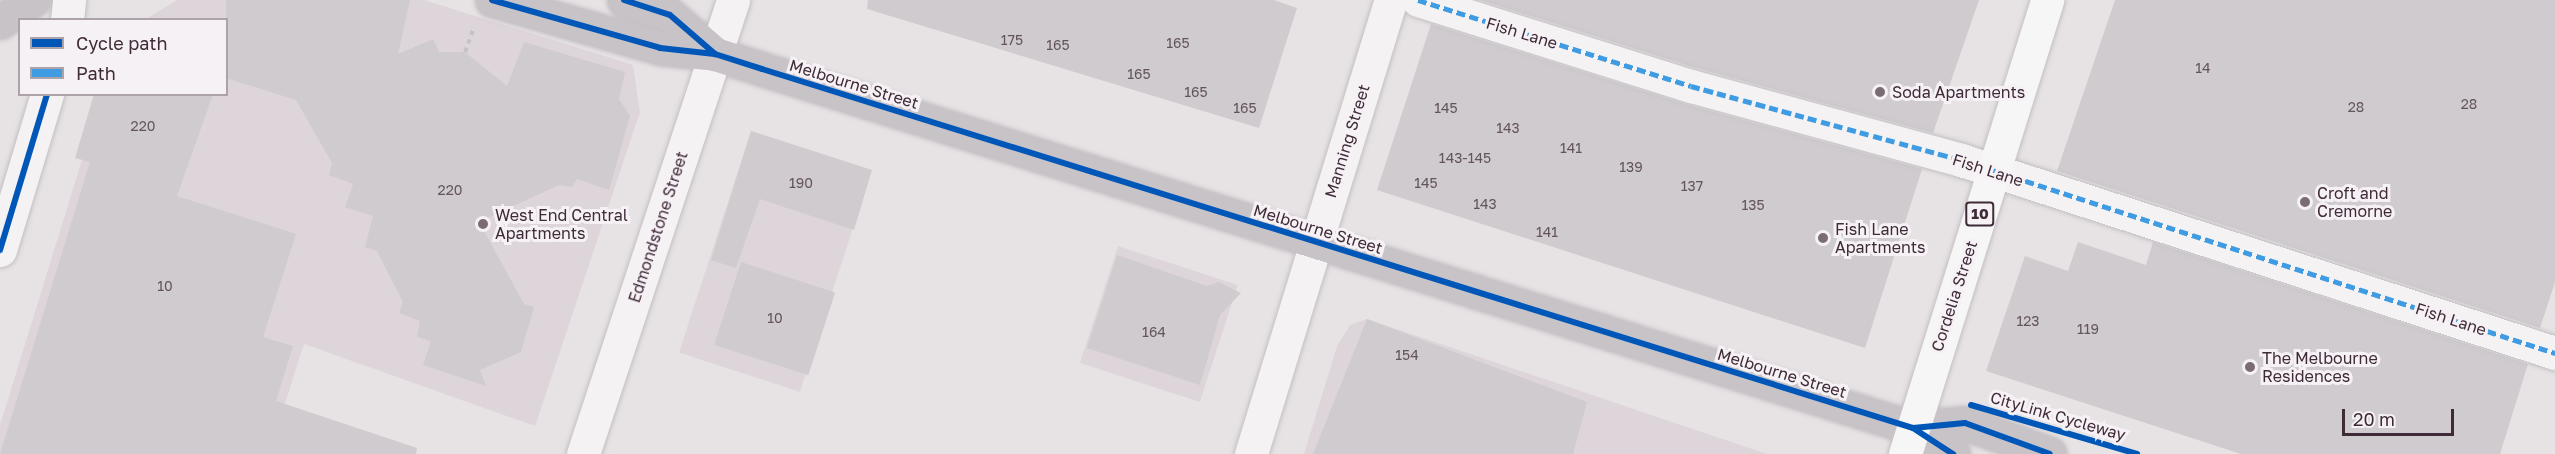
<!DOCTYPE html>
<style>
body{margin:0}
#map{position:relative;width:2555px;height:454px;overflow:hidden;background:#e7e3e5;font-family:"Golos Text",sans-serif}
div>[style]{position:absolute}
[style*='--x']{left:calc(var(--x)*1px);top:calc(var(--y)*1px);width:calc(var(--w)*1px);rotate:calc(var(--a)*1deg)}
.built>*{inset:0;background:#ddd5da;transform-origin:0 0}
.building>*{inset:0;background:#cfcbce;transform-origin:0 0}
.path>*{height:4px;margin-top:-2px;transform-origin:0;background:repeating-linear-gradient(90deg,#c6c2c5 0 4.5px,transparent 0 9px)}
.roads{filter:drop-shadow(0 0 2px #c3bfc2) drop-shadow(0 0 2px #c3bfc2)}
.minor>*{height:33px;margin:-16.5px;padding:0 16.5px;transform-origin:16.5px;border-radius:16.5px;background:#f4f2f3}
.secondary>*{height:33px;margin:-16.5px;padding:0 16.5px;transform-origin:16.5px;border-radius:16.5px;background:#c8c3c7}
.primary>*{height:33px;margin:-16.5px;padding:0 16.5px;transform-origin:16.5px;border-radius:16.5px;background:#f6f6f6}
.quiet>*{height:4.5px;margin-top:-2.25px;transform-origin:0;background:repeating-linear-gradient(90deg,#3f9ce2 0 9px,transparent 0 13.5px)}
.cycleway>*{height:6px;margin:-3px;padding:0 3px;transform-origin:3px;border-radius:3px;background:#0057b8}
.dots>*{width:16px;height:16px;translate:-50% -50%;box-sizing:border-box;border:3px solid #f6f1f5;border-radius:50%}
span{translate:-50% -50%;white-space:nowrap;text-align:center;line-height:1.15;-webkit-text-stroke:6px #f6f1f5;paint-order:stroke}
.number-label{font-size:14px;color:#64545e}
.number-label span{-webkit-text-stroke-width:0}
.shield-label span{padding:2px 4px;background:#f6f1f5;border:2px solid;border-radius:4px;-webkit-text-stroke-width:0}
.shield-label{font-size:15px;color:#3f2b38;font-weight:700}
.street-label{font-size:16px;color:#3f2b38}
.poi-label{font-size:16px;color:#3f2b38}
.left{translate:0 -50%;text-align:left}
.legend{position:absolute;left:18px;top:18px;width:210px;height:78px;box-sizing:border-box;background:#f6f1f5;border:2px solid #ada2a9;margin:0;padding:8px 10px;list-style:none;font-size:18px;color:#3f2b38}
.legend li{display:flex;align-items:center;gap:12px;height:30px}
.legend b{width:30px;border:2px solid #ada2a9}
.scale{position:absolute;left:2342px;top:409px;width:112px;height:27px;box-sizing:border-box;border:3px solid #3f2b38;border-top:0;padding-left:8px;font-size:18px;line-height:21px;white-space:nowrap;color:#3f2b38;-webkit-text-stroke:4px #f6f1f5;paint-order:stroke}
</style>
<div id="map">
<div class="built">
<div style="clip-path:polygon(177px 0,424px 0,633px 65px,640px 112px,535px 426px,304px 344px,269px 454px,0 454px,0 425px,102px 95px,226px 94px,226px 20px,146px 19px)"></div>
<div style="left:751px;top:131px;width:127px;height:233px;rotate:18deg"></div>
<div style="left:1118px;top:246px;width:126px;height:123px;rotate:18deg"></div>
<div style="clip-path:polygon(1367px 319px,1764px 453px,1767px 454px,1304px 454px,1337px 346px,1350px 325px)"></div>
</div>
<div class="building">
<div style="clip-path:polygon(226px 0,410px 0,398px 54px,433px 39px,439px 52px,465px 52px,507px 86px,524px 42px,625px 72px,619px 99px,630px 116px,609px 190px,577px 179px,572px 187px,559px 185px,479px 222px,524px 304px,534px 307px,521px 352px,480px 370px,486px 386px,423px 365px,431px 341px,417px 337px,420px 321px,399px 313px,403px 302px,377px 251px,365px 247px,373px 216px,345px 207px,353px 184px,329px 175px,332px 163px,296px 100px,226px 78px)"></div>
<div style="clip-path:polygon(868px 0,1274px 0,1297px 8px,1259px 128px,867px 9px)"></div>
<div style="clip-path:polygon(1480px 0,1979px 0,1933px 133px,1696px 68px)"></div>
<div style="clip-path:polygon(2115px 0,2555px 0,2555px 282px,2540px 328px,2057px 171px)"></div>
<div style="clip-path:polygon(1431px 24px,1685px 104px,1922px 169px,1865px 348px,1377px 190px)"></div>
<div style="clip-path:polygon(94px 94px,213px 94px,177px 196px,296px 234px,263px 337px,293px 346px,276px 401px,417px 448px,416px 454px,0 454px,90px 162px,75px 158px)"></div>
<div style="clip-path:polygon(751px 131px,872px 170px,854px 230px,760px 199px,736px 268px,711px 260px)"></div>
<div style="clip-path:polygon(2078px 242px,2146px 265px,2153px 242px,2528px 364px,2500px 454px,2241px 454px,1986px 371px,2025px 256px,2068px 271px)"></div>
<div style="clip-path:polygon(1117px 255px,1207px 286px,1219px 282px,1241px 293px,1220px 315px,1200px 385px,1087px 348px)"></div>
<div style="left:741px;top:262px;width:99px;height:87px;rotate:18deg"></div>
<div style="clip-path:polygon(1367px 319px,1587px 402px,1573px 454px,1313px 454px)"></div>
</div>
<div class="path">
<div style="--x:465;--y:52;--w:23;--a:-70"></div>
</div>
<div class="roads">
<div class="minor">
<div style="--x:1418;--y:0;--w:286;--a:17.5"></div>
<div style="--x:1691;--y:86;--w:280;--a:15.3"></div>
<div style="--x:1961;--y:160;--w:625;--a:18"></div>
<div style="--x:67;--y:20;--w:20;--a:-84"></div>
<div style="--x:0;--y:250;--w:163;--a:-73.2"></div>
<div style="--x:583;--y:454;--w:478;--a:-71.7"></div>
<div style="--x:1251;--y:454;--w:475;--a:-72.9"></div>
</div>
<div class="secondary">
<div style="--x:492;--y:0;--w:175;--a:15.9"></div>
<div style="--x:660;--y:48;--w:55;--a:6.2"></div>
<div style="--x:715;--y:54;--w:49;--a:17.7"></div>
<div style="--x:762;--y:69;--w:1206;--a:17.32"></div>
<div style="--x:1913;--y:428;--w:48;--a:33"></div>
<div style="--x:624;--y:0;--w:48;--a:18.1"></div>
<div style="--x:670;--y:15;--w:60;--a:40.9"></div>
<div style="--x:0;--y:22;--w:40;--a:-34"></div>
<div style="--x:1913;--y:428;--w:52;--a:-5.5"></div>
<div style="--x:1965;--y:423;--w:90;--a:20"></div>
</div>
<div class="primary">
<div style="--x:1905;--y:454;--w:476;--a:-72.6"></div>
</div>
</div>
<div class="quiet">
<div style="--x:1418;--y:0;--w:286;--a:17.5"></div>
<div style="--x:1691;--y:86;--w:280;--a:15.3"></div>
<div style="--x:1961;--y:160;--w:625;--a:18"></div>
</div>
<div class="cycleway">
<div style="--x:492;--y:0;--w:175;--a:15.9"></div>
<div style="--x:660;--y:48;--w:55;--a:6.2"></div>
<div style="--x:715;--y:54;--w:49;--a:17.7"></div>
<div style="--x:762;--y:69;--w:1206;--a:17.32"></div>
<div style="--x:1913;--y:428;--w:48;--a:33"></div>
<div style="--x:624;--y:0;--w:48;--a:18.1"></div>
<div style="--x:670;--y:15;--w:60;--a:40.9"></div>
<div style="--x:0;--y:250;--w:163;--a:-73.2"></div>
<div style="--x:1971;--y:405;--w:173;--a:16.4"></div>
<div style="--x:1913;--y:428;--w:52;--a:-5.5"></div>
<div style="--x:1965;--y:423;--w:90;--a:20"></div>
</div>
<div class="dots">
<div style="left:1880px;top:92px;background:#7a6b75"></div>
<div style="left:2305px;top:202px;background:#7a6b75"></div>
<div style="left:483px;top:224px;background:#7a6b75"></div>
<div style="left:1823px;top:238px;background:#7a6b75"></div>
<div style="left:2250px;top:367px;background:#7a6b75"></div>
</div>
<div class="number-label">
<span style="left:1012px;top:40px">175</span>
<span style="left:1178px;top:43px">165</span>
<span style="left:1058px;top:45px">165</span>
<span style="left:2203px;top:68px">14</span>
<span style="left:1139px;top:74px">165</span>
<span style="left:1196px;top:92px">165</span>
<span style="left:2469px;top:104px">28</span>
<span style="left:2356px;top:107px">28</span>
<span style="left:1245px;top:108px">165</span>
<span style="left:1446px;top:108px">145</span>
<span style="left:143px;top:126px">220</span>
<span style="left:1508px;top:128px">143</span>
<span style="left:1571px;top:148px">141</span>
<span style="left:1465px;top:158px">143-145</span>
<span style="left:1631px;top:167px">139</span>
<span style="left:801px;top:183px">190</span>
<span style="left:1426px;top:183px">145</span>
<span style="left:1692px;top:186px">137</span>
<span style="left:450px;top:190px">220</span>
<span style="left:1485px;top:204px">143</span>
<span style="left:1753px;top:205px">135</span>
<span style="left:1547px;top:232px">141</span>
<span style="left:165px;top:286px">10</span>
<span style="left:775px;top:318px">10</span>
<span style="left:2028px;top:321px">123</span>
<span style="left:2088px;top:329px">119</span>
<span style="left:1154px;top:332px">164</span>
<span style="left:1407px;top:355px">154</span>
</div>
<div class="shield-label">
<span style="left:1980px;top:214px">10</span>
</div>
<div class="street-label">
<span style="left:1522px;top:33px;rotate:17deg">Fish Lane</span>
<span style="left:854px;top:84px;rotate:17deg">Melbourne Street</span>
<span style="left:1347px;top:141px;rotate:-73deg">Manning Street</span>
<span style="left:1988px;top:170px;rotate:18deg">Fish Lane</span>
<span style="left:658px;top:227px;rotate:-72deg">Edmondstone Street</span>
<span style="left:1318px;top:229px;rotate:17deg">Melbourne Street</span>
<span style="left:1954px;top:296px;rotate:-72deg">Cordelia Street</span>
<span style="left:2451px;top:319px;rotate:18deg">Fish Lane</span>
<span style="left:1782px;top:373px;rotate:17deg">Melbourne Street</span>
<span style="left:2058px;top:416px;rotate:16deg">CityLink Cycleway</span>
</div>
<div class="poi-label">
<span class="left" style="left:1892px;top:92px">Soda Apartments</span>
<span class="left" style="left:2317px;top:202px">Croft and<br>Cremorne</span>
<span class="left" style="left:495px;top:224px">West End Central<br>Apartments</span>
<span class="left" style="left:1835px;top:238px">Fish Lane<br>Apartments</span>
<span class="left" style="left:2262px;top:367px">The Melbourne<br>Residences</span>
</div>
<ul class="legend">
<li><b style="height:8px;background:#0057b8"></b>Cycle path</li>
<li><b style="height:8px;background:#3f9ce2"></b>Path</li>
</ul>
<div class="scale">20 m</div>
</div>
